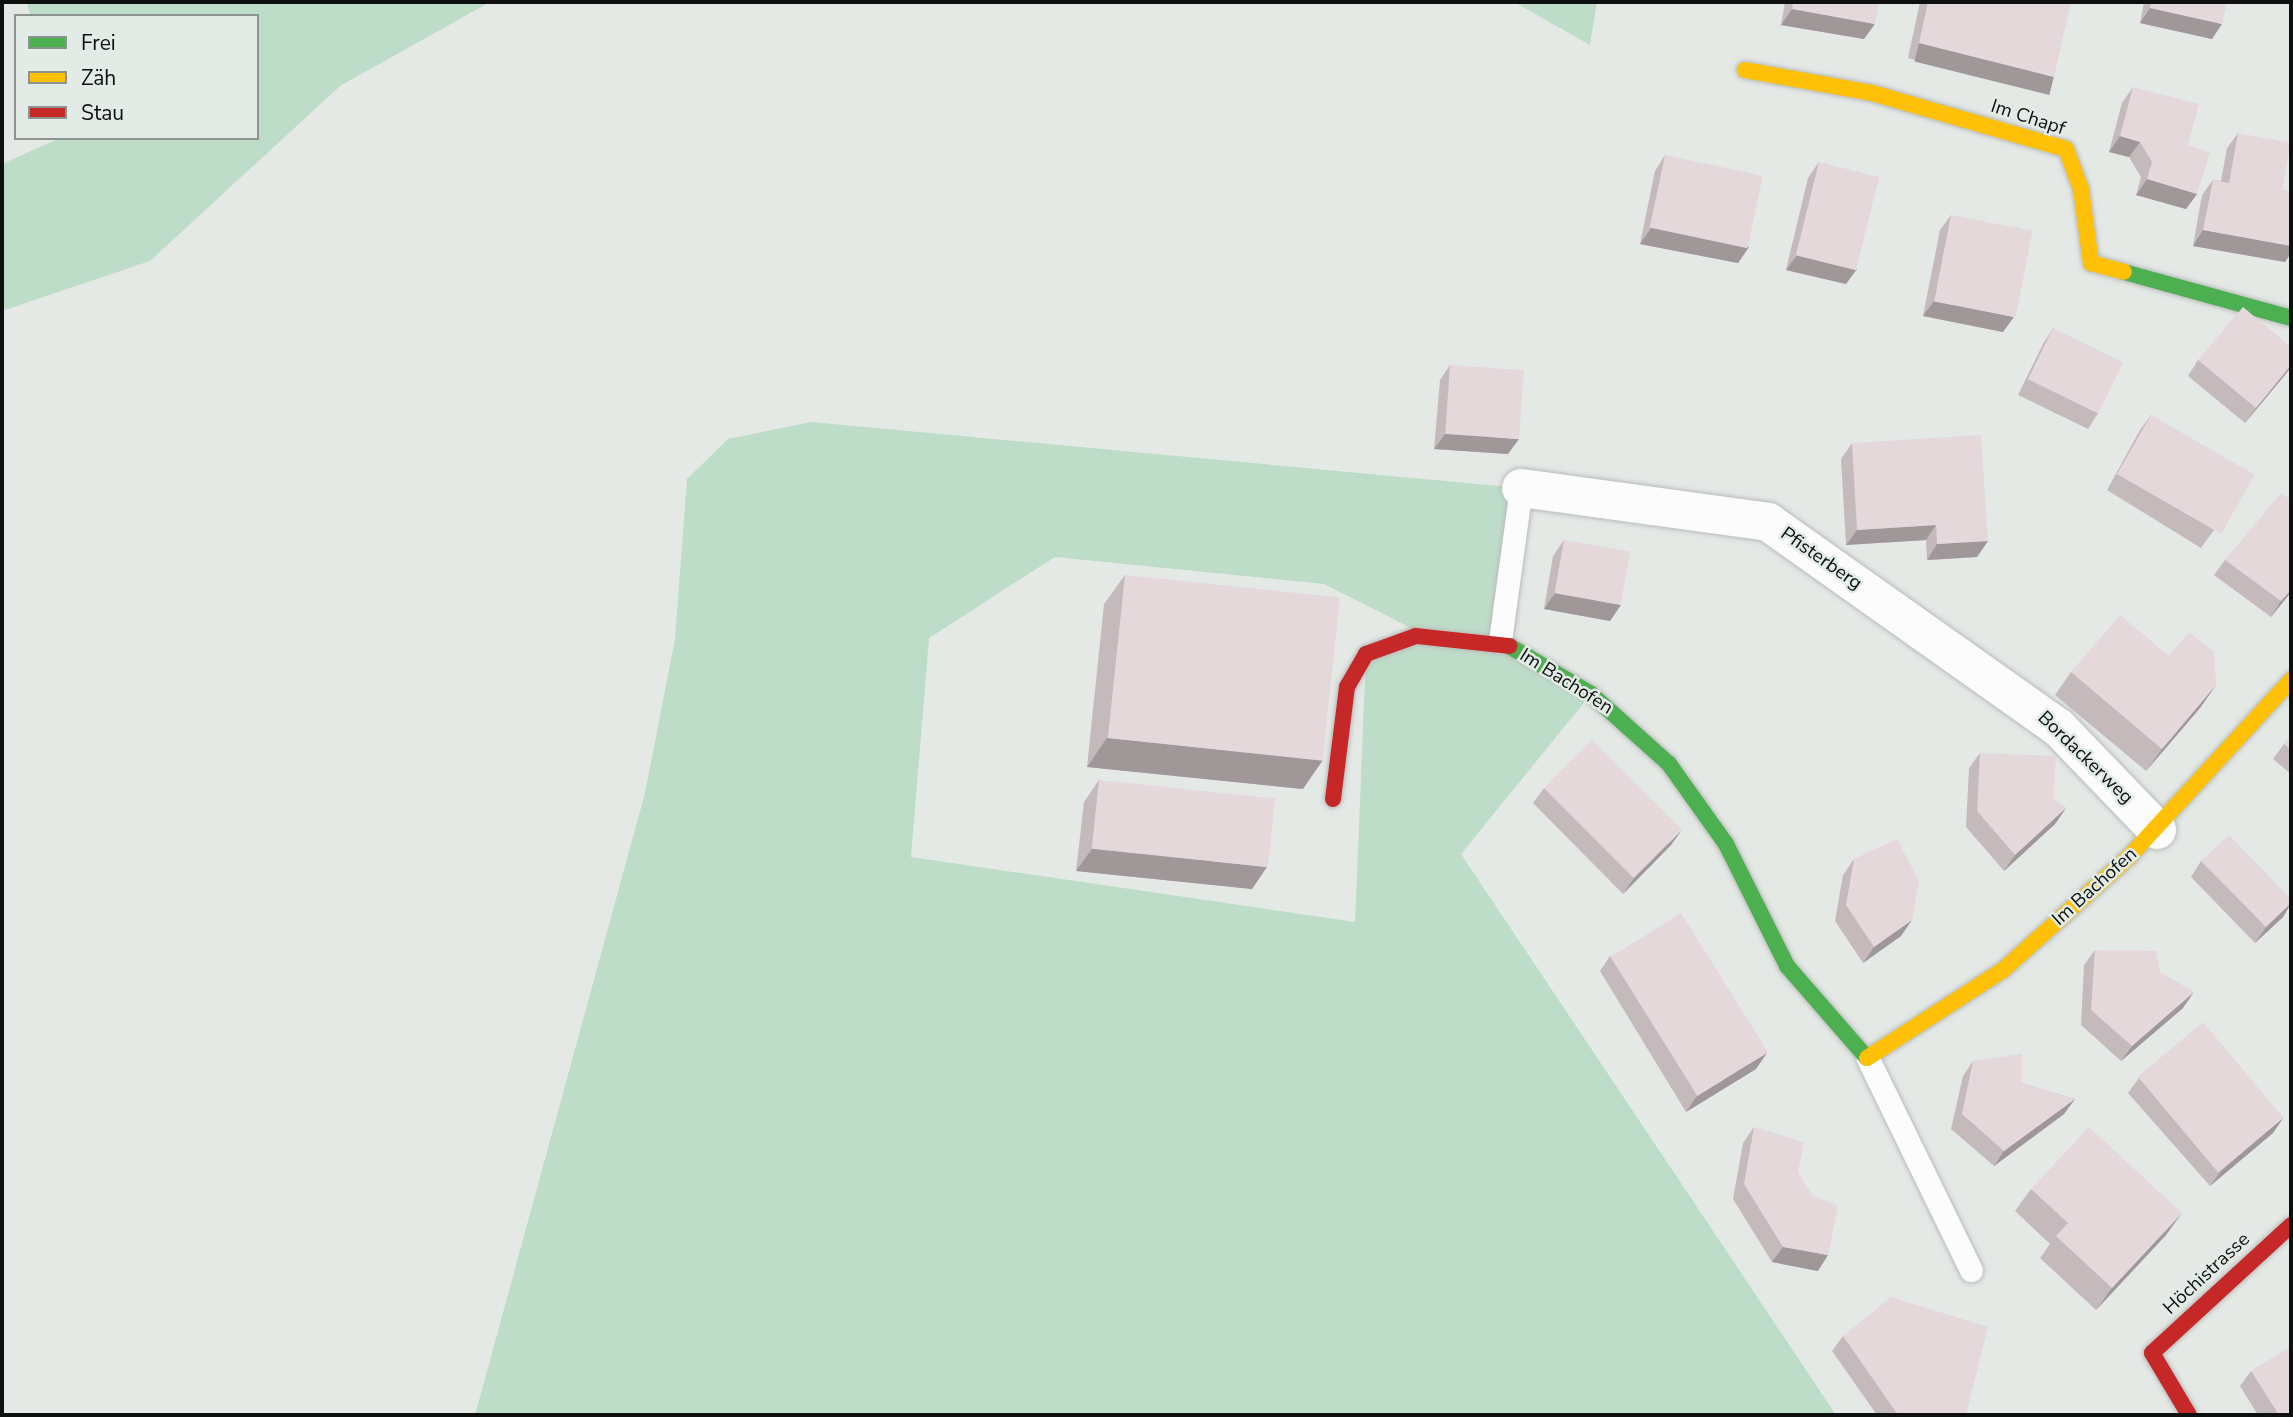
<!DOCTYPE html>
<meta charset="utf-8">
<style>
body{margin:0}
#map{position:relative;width:2293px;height:1417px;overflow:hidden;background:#e4e9e6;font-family:"Nunito Sans",sans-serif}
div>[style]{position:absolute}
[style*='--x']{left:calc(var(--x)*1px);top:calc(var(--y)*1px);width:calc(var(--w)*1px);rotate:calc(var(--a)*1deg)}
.green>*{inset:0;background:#beddc8}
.roads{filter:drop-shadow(0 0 2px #b9bcb9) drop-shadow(0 0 2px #b9bcb9)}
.lane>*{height:23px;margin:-11.5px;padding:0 11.5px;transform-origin:11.5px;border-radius:11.5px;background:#fbfcfb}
.street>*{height:38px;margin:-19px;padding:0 19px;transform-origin:19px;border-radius:19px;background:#fbfcfb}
.fast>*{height:16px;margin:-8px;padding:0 8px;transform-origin:8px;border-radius:8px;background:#4caf50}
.slow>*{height:16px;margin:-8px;padding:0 8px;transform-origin:8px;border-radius:8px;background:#ffc107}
.jam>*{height:16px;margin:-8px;padding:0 8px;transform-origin:8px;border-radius:8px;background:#c62828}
.wall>*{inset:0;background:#c4babc}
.shaded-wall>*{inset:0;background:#a09799;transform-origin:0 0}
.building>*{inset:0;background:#e4d8db;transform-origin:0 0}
span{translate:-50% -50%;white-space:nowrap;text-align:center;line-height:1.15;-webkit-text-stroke:5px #e2ebe5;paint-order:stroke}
.street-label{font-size:19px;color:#0d100e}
.frame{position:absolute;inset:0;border:4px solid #0d100e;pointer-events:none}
.legend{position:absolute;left:14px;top:14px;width:245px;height:126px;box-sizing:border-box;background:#e2ebe5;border:2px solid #8d938f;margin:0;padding:9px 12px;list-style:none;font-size:21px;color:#0d100e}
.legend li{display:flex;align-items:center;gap:14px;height:35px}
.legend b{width:35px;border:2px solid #8d938f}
</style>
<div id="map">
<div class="green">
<div style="clip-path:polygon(26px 2px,490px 2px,340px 86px,150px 261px,2px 311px,2px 164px,60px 138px,257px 138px,257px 16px,31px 16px)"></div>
<div style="clip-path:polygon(1514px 2px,1597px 2px,1590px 45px)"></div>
<div style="clip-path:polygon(evenodd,811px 422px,1521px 488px,1500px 641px,1591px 694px,1461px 854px,1836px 1415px,475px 1415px,645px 793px,675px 639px,687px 479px,728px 439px,811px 422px,1055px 557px,1324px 584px,1409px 627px,1366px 654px,1355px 922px,911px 857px,929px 638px,1055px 557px)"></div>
</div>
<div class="roads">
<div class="lane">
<div style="--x:1500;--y:641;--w:154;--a:-82.2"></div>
<div style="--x:1868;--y:1059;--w:235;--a:64"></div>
</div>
<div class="street">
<div style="--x:1521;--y:488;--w:249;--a:7.8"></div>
<div style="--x:1768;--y:522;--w:355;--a:35.3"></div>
<div style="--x:2058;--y:727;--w:143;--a:46.1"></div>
</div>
<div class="fast">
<div style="--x:2124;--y:272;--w:173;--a:15.4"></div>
<div style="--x:1509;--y:646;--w:95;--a:30.3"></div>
<div style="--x:1591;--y:694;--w:105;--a:41.9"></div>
<div style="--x:1669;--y:764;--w:98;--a:54.5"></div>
<div style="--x:1726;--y:844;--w:136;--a:63.4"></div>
<div style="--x:1787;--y:966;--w:122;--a:49"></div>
</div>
<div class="slow">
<div style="--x:1745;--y:70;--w:129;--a:10.3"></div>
<div style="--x:1872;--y:93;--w:202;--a:16.1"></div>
<div style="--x:2066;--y:149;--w:43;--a:69.4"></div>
<div style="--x:2081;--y:189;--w:75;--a:82.3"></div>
<div style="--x:2091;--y:263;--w:34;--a:15"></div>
<div style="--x:1867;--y:1058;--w:162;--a:-32.9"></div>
<div style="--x:2003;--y:970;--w:169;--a:-41.9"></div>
<div style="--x:2129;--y:857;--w:240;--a:-47.5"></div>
</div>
<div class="jam">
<div style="--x:1333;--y:799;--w:113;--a:-82.9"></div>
<div style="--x:1347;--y:687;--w:38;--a:-60"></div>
<div style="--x:1366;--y:654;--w:53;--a:-19.8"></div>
<div style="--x:1416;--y:636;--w:94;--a:6.1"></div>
<div style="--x:2189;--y:1415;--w:72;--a:-120.8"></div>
<div style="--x:2152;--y:1353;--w:189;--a:-42.6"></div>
</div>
</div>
<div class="wall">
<div style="clip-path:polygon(1785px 2px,1879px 2px,1864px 39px,1781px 25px)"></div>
<div style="clip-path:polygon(1920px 2px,2071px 2px,2043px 92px,1908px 58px)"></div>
<div style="clip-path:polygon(2144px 2px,2227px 2px,2212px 39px,2140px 23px)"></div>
<div style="clip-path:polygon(2133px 87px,2188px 145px,2197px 194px,2186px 209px,2136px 195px,2141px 177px,2129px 157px,2109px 152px,2122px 103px)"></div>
<div style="clip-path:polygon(2238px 133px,2282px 190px,2291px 192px,2291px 253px,2285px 262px,2193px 246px,2202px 195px,2213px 180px,2221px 181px,2227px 148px)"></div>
<div style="clip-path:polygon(1665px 155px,1749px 247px,1738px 263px,1640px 244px,1655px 171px)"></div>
<div style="clip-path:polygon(1819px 162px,1846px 284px,1786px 270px,1808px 178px)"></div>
<div style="clip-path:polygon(1951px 215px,2003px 332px,1923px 316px,1940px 230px)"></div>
<div style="clip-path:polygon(2053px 328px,2098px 413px,2088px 429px,2018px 395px,2043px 344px)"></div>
<div style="clip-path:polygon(2291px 347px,2291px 367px,2245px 423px,2188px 376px,2198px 360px)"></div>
<div style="clip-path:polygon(1450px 365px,1508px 454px,1434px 449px,1440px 380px)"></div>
<div style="clip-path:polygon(2151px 415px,2244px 489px,2201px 548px,2107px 490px,2140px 430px)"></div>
<div style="clip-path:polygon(1852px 443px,1988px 541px,1977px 557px,1927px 560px,1926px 540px,1846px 545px,1841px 459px)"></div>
<div style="clip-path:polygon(2291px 500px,2291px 592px,2271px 617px,2214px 575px,2225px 560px)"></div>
<div style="clip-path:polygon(1564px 540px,1610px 621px,1544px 609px,1553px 556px)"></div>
<div style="clip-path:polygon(1125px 575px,1303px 789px,1087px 767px,1104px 604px)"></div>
<div style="clip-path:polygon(2169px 656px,2216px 685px,2200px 708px,2146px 771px,2055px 695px,2071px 672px)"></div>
<div style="clip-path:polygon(2291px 737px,2291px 774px,2273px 759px,2284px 744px)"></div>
<div style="clip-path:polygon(1980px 753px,2053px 799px,2066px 808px,2055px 824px,2004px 871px,1966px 827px,1969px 768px)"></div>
<div style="clip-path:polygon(1099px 780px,1252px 889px,1076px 871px,1084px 802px)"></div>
<div style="clip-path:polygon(1544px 788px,1671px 845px,1623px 894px,1533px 803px)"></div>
<div style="clip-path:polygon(1854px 859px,1901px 936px,1863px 963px,1835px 921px,1843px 875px)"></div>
<div style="clip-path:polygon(2201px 861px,2291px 899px,2291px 904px,2283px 917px,2255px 943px,2191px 877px)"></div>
<div style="clip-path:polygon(2095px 950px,2183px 1008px,2121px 1061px,2081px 1025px,2084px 965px)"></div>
<div style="clip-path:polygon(1610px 956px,1756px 1069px,1686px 1112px,1600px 971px)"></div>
<div style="clip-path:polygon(1973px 1061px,2021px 1083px,2075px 1099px,2064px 1114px,1994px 1166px,1951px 1129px,1963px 1076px)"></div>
<div style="clip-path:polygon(2139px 1078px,2273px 1133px,2210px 1186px,2128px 1093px)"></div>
<div style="clip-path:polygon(1754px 1127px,1798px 1172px,1818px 1271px,1772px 1262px,1733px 1199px,1743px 1143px)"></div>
<div style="clip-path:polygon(2031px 1189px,2166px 1235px,2096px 1310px,2040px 1258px,2050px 1244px,2015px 1211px)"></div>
<div style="clip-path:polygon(1843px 1336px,1966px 1415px,1877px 1415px,1832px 1351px)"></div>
<div style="clip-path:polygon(2251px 1371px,2291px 1415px,2258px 1415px,2240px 1386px)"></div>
</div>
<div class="shaded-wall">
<div style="clip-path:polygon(2150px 8px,2222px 24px,2212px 39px,2140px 23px)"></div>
<div style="clip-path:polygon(1792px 9px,1875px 24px,1864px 39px,1781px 25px)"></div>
<div style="left:1919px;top:43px;width:139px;height:19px;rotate:14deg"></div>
<div style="clip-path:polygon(2120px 136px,2140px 142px,2129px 157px,2109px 152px)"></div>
<div style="clip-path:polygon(2147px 179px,2197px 194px,2186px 209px,2136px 195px)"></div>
<div style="clip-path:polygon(1651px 228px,1749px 247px,1738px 263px,1640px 244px)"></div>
<div style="clip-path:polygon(2203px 230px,2291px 246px,2291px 253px,2285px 262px,2193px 246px)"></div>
<div style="clip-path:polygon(1797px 255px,1857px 269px,1846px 284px,1786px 270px)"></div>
<div style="clip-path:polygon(1934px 301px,2014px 317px,2003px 332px,1923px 316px)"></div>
<div style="clip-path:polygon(2291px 365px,2289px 370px,2245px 423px,2256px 408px)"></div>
<div style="clip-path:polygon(1445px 434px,1519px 439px,1508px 454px,1434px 449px)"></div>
<div style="clip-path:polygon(1936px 525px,1926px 540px,1846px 545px,1857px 530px)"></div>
<div style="clip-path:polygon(1988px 541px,1977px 557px,1927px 560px,1937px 544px)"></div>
<div style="clip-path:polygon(2291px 590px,2291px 592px,2271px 617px,2281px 601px)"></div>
<div style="clip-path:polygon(1555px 593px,1621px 605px,1610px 621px,1544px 609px)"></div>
<div style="clip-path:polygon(2216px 685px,2200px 708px,2146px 771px,2162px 749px)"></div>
<div style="clip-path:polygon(1107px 738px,1323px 760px,1303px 789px,1087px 767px)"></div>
<div style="clip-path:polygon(2066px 808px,2055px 824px,2004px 871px,2015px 855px)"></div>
<div style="clip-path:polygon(1682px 830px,1671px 845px,1623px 894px,1634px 878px)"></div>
<div style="clip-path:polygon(1092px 849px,1267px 867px,1252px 889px,1076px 871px)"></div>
<div style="clip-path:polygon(2291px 903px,2283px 917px,2255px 943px,2266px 927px)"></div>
<div style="clip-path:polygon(1912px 920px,1901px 936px,1863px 963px,1874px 947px)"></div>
<div style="clip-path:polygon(2194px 992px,2183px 1008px,2121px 1061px,2132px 1046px)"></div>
<div style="clip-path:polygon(1767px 1053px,1756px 1069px,1686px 1112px,1697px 1096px)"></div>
<div style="clip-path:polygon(2075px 1099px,2064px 1114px,1994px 1166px,2004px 1151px)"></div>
<div style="clip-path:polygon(2284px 1117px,2273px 1133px,2210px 1186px,2221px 1171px)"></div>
<div style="clip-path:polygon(2182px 1213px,2166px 1235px,2096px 1310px,2112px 1288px)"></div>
<div style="clip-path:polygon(1783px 1247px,1828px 1255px,1818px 1271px,1772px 1262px)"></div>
</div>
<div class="building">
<div style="clip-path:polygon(1793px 2px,1879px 2px,1875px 24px,1792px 9px)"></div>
<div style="clip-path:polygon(1928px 2px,2071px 2px,2054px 77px,1919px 43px)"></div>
<div style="clip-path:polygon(2152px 2px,2227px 2px,2222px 24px,2150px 8px)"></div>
<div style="clip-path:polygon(2133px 87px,2199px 104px,2188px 145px,2210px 152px,2197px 194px,2147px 179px,2152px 162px,2140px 142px,2120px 136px)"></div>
<div style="clip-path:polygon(2238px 133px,2291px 143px,2282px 190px,2291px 192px,2291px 246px,2203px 230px,2213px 180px,2229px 183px)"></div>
<div style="left:1665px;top:155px;width:100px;height:74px;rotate:12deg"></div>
<div style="left:1819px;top:162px;width:62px;height:96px;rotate:14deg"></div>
<div style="left:1951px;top:215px;width:83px;height:88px;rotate:11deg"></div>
<div style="clip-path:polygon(2243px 307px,2291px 347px,2291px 365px,2256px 408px,2198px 360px)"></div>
<div style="left:2053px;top:328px;width:78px;height:57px;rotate:26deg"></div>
<div style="left:1450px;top:365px;width:74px;height:69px;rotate:4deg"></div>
<div style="left:2151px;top:415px;width:120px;height:68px;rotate:30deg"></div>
<div style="clip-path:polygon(1981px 435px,1988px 541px,1937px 544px,1936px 525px,1857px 530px,1852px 443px)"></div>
<div style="clip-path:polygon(2281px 493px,2291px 500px,2291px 590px,2281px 601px,2225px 560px)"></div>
<div style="left:1564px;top:540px;width:67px;height:54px;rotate:10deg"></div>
<div style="left:1125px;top:575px;width:216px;height:164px;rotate:6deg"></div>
<div style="clip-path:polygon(2120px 615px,2169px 656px,2189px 632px,2214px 652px,2216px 685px,2162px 749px,2071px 672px)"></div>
<div style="clip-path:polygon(2291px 737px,2291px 750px,2284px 744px)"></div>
<div style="left:1592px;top:740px;width:127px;height:68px;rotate:45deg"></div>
<div style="clip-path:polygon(1980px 753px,2056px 756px,2053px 799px,2066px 808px,2015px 855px,1977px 811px)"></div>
<div style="left:1099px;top:780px;width:177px;height:69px;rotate:6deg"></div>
<div style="clip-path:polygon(2229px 835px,2291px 899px,2291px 903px,2266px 927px,2201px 861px)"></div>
<div style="clip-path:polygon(1897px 839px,1919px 881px,1912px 920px,1874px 947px,1846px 905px,1854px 859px)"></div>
<div style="left:1681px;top:913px;width:164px;height:83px;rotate:58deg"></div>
<div style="clip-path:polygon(2095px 950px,2156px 951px,2160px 972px,2194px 992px,2132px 1046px,2091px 1010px)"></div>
<div style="left:2203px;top:1022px;width:125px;height:85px;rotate:50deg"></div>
<div style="clip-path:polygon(2022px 1054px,2021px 1083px,2075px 1099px,2004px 1151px,1962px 1114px,1973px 1061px)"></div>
<div style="clip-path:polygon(1754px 1127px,1804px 1142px,1798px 1172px,1812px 1195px,1838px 1206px,1828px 1255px,1783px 1247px,1744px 1184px)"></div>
<div style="clip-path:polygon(2089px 1127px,2182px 1213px,2112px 1288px,2056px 1236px,2068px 1223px,2031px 1189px)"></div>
<div style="clip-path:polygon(1891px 1297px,1988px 1327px,1966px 1415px,1898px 1415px,1843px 1336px)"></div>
<div style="clip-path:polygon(2291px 1346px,2291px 1415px,2279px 1415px,2251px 1371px)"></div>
</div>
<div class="street-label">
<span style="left:2028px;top:118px;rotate:18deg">Im Chapf</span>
<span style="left:1821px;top:559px;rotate:35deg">Pfisterberg</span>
<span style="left:1566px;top:682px;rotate:32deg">Im Bachofen</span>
<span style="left:2085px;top:758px;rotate:44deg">Bordackerweg</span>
<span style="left:2095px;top:887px;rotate:-42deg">Im Bachofen</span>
<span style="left:2207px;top:1274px;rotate:-43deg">Höchistrasse</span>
</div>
<div class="frame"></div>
<ul class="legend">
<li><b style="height:9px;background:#4caf50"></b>Frei</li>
<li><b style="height:9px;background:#ffc107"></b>Zäh</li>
<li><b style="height:9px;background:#c62828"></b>Stau</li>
</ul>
</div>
